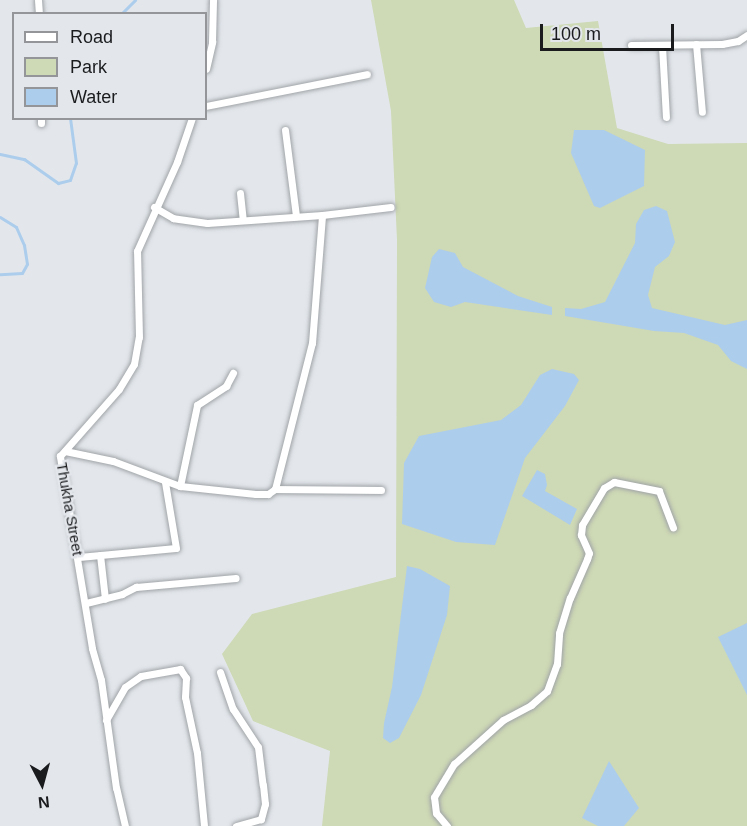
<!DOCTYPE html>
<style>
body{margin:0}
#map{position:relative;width:747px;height:826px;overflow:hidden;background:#e3e7ec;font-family:Arial,sans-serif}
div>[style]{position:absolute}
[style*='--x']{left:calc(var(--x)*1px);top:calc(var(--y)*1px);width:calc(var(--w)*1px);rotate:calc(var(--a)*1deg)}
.green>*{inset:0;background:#ced9b5}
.water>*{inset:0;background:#adcdec}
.stream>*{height:3px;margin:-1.5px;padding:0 1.5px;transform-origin:1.5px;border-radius:1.5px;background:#adcdec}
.roads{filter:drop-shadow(0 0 2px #a0a4a7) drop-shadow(0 0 2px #a0a4a7)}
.minor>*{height:7px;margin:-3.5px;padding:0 3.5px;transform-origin:3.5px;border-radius:3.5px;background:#fff}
span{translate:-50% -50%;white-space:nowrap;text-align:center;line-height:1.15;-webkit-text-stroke:5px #e3e7ec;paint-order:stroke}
.street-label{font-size:15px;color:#1a1b1d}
.legend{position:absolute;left:12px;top:12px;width:195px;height:108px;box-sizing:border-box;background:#e3e7ec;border:2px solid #939599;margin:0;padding:8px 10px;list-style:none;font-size:18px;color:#1a1b1d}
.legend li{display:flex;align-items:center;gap:12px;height:30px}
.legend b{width:30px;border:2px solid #939599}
.north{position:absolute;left:12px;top:754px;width:60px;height:60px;-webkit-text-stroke:4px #e3e7ec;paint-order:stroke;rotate:174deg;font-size:16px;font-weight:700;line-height:24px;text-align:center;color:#1a1b1d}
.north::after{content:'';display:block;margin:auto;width:21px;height:27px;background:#1a1b1d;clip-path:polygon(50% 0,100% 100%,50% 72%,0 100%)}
.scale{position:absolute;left:540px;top:24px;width:134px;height:27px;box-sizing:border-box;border:3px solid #1a1b1d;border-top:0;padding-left:8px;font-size:18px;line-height:21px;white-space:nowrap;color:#1a1b1d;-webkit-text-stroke:4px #e3e7ec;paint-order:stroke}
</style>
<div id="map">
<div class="green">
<div style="clip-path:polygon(371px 0,514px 0,526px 28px,598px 21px,617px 128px,668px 144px,747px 143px,747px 826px,322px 826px,330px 751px,253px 721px,222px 654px,252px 614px,396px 577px,397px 240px,391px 111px)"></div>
</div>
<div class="water">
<div style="clip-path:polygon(574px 130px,604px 130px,645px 150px,644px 186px,600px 208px,594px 206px,571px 153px)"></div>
<div style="clip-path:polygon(656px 206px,667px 211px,675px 242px,669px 256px,655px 267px,648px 295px,652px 308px,725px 325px,747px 320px,747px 369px,731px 361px,718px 345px,684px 333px,654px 331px,565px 316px,565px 308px,581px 309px,605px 302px,635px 243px,636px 224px,644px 210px)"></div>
<div style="clip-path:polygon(439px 249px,455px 253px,463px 267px,518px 296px,552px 307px,552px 315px,465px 302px,451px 307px,434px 302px,425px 288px,432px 257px)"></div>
<div style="clip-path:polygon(552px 369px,574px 374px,579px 380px,565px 406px,525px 458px,495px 545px,456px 542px,402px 524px,404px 463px,419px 436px,501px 420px,521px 405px,540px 375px)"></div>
<div style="clip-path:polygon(537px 470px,545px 474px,547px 485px,545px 491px,577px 509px,570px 525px,522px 496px)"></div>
<div style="clip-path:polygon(407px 566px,420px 569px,450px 586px,447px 615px,421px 695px,399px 738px,390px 743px,383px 738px,384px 723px,392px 687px)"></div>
<div style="clip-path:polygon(747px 623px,747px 695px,718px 637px)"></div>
<div style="clip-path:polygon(609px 761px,639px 808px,624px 826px,598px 826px,582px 818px)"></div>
</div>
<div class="stream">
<div style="--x:121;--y:14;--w:20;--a:-45"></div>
<div style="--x:0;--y:154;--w:25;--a:12"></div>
<div style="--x:24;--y:159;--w:42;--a:35.2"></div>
<div style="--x:58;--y:183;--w:12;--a:-14"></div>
<div style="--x:70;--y:180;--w:18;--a:-71"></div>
<div style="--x:76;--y:163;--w:45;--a:-97.6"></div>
<div style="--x:0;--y:217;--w:19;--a:32"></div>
<div style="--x:16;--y:227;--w:20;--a:66"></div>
<div style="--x:24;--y:245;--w:19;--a:81"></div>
<div style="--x:27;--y:264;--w:10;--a:119"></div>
<div style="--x:22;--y:273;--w:22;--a:177"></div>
</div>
<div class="roads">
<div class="minor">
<div style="--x:38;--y:0;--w:14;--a:86"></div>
<div style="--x:696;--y:44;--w:68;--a:85"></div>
<div style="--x:631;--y:45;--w:91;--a:-0.6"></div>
<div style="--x:722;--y:44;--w:16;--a:-11"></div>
<div style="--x:738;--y:41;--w:11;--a:-34"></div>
<div style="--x:662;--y:46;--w:71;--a:86.8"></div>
<div style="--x:206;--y:69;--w:28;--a:-77"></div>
<div style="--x:212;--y:42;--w:42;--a:-88.6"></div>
<div style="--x:206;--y:106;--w:164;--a:-11.2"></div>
<div style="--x:41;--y:123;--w:5;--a:-90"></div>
<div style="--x:285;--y:130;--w:87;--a:82.7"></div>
<div style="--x:240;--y:193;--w:27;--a:84"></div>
<div style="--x:322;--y:215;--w:69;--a:-6.6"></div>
<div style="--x:65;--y:451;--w:49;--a:11.8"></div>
<div style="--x:113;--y:461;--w:72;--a:20.5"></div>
<div style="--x:180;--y:486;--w:76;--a:6"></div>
<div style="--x:256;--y:494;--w:12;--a:0"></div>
<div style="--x:268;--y:494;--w:9;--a:-36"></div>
<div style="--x:275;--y:489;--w:151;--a:-75.8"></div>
<div style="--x:312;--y:343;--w:128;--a:-85.5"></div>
<div style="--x:322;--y:215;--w:115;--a:176"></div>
<div style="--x:207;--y:223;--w:34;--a:-172"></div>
<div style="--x:173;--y:218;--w:22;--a:-150"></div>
<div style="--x:180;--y:486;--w:83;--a:-78.1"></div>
<div style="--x:197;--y:405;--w:35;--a:-33"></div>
<div style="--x:226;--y:386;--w:15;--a:-62"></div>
<div style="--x:275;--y:489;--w:106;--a:0.5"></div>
<div style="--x:100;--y:555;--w:44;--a:83.5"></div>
<div style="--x:79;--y:557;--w:97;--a:-5.3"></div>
<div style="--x:176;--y:548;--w:67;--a:-99.5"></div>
<div style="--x:86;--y:603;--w:37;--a:-14"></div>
<div style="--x:122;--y:594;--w:16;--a:-27"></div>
<div style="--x:136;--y:587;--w:100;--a:-5.1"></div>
<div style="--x:220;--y:672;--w:39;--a:71"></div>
<div style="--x:233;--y:709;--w:45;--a:56.7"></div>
<div style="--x:258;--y:747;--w:38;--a:83"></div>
<div style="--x:263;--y:785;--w:19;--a:84"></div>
<div style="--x:265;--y:804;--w:16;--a:105"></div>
<div style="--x:261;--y:819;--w:26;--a:164"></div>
<div style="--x:106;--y:720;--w:38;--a:-60"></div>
<div style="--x:125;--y:687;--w:19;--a:-35"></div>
<div style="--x:141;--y:676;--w:40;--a:-10"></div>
<div style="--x:180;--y:669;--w:11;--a:56"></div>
<div style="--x:186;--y:678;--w:19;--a:93"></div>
<div style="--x:185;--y:697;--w:57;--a:77.9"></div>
<div style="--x:197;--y:753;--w:73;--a:84.5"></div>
<div style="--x:125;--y:826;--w:39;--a:-103"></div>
<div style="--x:116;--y:788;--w:109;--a:-97.9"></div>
<div style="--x:101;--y:680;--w:33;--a:-106"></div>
<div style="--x:92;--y:648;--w:195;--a:-99.5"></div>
<div style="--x:60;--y:456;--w:89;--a:-48.6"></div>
<div style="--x:119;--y:389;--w:29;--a:-59"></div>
<div style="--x:134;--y:364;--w:27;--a:-80"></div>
<div style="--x:139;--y:337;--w:86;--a:-91.3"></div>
<div style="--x:137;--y:251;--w:98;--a:-65.8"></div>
<div style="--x:177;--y:162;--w:46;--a:-71.2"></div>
<div style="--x:447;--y:826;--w:17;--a:-130"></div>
<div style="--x:436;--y:813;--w:16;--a:-97"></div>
<div style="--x:434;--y:797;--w:39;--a:-59"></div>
<div style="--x:454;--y:764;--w:66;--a:-41.9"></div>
<div style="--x:503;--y:720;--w:32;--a:-28"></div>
<div style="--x:531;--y:705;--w:21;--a:-41"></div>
<div style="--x:547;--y:691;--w:29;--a:-70"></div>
<div style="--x:557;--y:664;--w:31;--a:-86"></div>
<div style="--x:559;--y:633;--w:37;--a:-73"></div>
<div style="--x:570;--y:598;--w:43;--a:-66.4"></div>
<div style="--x:587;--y:559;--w:6;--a:-72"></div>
<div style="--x:589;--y:553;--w:20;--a:-114"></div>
<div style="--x:581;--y:535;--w:10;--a:-84"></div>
<div style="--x:582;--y:525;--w:43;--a:-59.3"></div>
<div style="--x:604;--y:488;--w:12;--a:-31"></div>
<div style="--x:614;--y:482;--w:46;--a:11.3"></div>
<div style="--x:659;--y:491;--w:39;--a:69"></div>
</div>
</div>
<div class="street-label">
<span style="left:70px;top:509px;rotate:80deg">Thukha Street</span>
</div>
<ul class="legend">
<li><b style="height:8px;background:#fff"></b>Road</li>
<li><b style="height:16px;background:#ced9b5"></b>Park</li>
<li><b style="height:16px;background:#adcdec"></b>Water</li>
</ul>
<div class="north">N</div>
<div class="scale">100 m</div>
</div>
